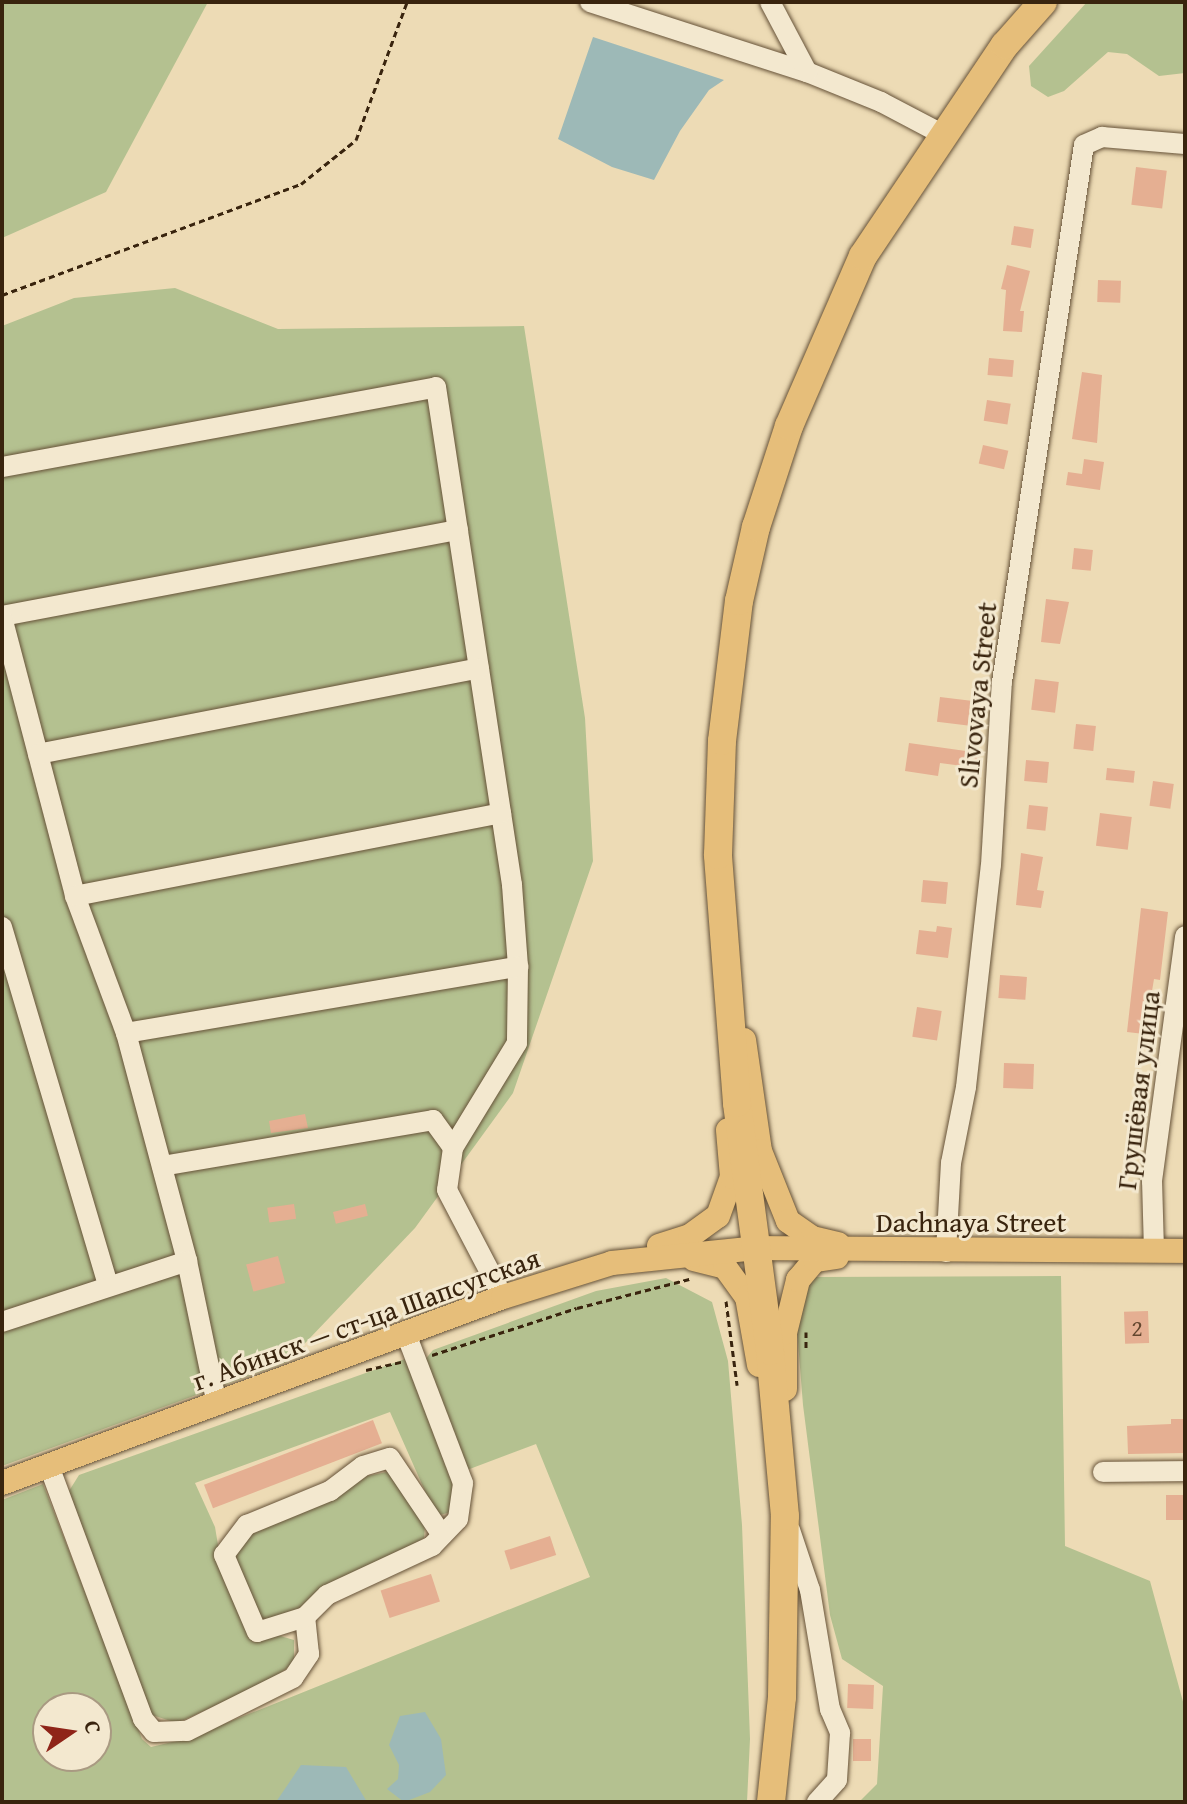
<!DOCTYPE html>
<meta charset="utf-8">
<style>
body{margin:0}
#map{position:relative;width:1187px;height:1804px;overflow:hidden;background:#eddbb5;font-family:"Gentium Book Plus",serif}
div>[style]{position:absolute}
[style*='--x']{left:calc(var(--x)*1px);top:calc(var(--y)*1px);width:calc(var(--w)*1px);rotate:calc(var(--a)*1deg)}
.green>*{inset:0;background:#b4c190}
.water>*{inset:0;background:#9db9b7}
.building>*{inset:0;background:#e5af92;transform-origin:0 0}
.path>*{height:3px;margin-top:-1.5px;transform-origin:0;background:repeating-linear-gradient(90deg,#39240e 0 6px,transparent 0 10px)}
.roads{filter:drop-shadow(0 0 2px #665238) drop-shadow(0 0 2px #665238)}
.minor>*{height:20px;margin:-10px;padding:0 10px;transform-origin:10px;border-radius:10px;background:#f3e8cf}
.major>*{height:24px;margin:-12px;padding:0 12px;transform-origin:12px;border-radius:12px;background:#e6be7a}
.highway>*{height:28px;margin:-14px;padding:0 14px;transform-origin:14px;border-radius:14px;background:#e6be7a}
span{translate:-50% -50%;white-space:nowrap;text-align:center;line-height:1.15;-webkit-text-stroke:6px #f3e8cf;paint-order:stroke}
.number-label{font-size:24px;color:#64472f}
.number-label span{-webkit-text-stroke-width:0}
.street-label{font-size:28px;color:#39240e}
.frame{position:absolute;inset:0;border:4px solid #39240e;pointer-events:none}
.north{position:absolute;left:32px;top:1692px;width:80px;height:80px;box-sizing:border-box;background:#f3e8cf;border:2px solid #a99a82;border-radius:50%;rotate:77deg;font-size:22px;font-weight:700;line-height:32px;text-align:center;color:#39240e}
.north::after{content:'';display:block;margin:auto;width:28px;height:36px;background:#8f2418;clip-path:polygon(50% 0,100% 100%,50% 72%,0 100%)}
</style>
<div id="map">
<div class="green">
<div style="clip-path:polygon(2px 2px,208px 2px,106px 192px,2px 238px)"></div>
<div style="clip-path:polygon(1087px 2px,1185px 2px,1185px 73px,1159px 76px,1127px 54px,1108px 52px,1064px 91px,1048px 97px,1031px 86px,1029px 66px)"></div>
<div style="clip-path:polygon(175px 288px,278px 329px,524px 326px,585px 718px,593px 861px,513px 1093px,415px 1228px,287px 1362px,2px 1466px,2px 326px,74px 298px)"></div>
<div style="clip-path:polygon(1061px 1276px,1065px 1546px,1150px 1581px,1185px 1709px,1185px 1802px,859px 1802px,877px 1784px,883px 1686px,842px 1659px,830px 1615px,803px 1405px,795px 1304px,814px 1277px)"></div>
<div style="clip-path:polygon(evenodd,666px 1278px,712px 1302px,728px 1361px,742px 1525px,750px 1739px,747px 1802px,2px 1802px,2px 1500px,43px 1484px,142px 1739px,151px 1747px,189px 1738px,590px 1577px,536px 1444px,467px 1470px,424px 1361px,433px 1350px,596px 1291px,666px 1278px,48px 1708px,96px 1708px,96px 1756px,48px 1756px,48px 1708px)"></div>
<div style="clip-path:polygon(405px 1359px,453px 1485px,451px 1512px,436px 1516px,390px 1412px,195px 1483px,215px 1527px,224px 1581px,253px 1642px,277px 1635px,294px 1640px,294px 1662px,272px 1680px,177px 1723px,152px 1715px,69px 1491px,79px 1475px)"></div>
<div style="clip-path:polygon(392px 1471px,425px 1524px,424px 1538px,297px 1614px,263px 1619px,248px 1602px,234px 1562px,244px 1537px,367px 1476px)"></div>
</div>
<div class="water">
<div style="clip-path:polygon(593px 37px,724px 80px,709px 90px,680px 131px,654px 180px,612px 167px,558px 139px)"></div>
<div style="clip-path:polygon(425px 1712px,441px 1739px,446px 1775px,430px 1792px,404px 1802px,387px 1789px,398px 1779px,399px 1765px,389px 1745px,400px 1716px)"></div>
<div style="clip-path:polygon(301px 1765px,346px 1767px,367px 1802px,276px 1802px)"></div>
</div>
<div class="building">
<div style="left:1136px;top:167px;width:31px;height:38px;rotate:7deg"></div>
<div style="left:1014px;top:226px;width:20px;height:19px;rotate:9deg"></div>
<div style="clip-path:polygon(1007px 265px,1030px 271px,1020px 311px,1024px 311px,1022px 332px,1003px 331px,1006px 290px,1001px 289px)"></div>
<div style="left:1098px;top:280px;width:23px;height:22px;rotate:2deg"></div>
<div style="left:989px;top:358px;width:25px;height:17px;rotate:5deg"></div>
<div style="clip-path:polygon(1082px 372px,1102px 375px,1097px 443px,1072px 439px)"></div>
<div style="left:987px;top:400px;width:24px;height:21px;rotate:9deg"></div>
<div style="left:983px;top:445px;width:26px;height:19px;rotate:13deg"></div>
<div style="clip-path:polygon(1084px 459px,1104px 462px,1100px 490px,1066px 485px,1068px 472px,1082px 474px)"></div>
<div style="left:1074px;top:548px;width:19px;height:21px;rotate:6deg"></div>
<div style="clip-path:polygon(1046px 599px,1069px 602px,1060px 644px,1041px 642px)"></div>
<div style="left:1035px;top:679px;width:24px;height:31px;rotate:7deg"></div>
<div style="left:940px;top:697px;width:31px;height:25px;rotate:7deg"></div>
<div style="left:1076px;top:724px;width:20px;height:25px;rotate:6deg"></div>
<div style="clip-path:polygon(909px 743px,980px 753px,978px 768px,940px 763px,938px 776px,905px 771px)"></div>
<div style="left:1026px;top:760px;width:23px;height:21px;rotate:5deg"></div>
<div style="left:1107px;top:768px;width:28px;height:12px;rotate:6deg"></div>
<div style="left:1153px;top:781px;width:21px;height:25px;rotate:8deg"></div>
<div style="left:1029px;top:805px;width:19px;height:24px;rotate:6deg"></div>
<div style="left:1100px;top:813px;width:32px;height:33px;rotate:7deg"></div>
<div style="clip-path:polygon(1021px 853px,1043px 857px,1037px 890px,1044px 891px,1041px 908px,1016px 905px)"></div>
<div style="left:923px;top:880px;width:25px;height:22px;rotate:5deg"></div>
<div style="clip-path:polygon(1141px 908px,1168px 912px,1160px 980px,1154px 979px,1149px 1009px,1156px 1010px,1153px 1035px,1127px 1032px)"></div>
<div style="clip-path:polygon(937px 926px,952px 928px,948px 958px,916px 954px,919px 930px,936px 932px)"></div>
<div style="left:1000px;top:975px;width:27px;height:23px;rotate:4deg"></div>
<div style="left:917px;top:1007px;width:25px;height:30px;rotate:9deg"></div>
<div style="left:1004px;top:1063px;width:30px;height:25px;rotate:2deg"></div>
<div style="clip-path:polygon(305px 1114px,308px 1128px,271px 1133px,269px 1121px)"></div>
<div style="left:294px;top:1204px;width:15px;height:27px;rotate:82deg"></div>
<div style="left:365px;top:1204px;width:12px;height:33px;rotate:76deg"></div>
<div style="left:278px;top:1256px;width:28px;height:33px;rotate:75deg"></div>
<div style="left:1148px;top:1311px;width:32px;height:24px;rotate:88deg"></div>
<div style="clip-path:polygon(1171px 1419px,1185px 1419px,1185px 1453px,1128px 1454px,1127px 1426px,1171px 1424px)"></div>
<div style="left:373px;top:1420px;width:25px;height:181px;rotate:69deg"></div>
<div style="left:1166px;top:1495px;width:19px;height:25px"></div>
<div style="left:550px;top:1536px;width:20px;height:48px;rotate:72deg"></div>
<div style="left:431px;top:1574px;width:29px;height:53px;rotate:72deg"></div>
<div style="left:848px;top:1684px;width:26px;height:24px;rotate:2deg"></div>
<div style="left:853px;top:1739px;width:18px;height:22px"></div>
</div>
<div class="path">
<div style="--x:2;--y:295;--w:319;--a:-20.4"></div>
<div style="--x:301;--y:184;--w:70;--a:-38.7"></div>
<div style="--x:356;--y:140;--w:147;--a:-69.7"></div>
<div style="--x:726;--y:1301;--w:85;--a:82.5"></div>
<div style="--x:806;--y:1348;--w:16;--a:-90"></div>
<div style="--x:432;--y:1355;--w:152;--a:-18"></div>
<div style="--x:577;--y:1308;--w:116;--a:-14.5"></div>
<div style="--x:366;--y:1370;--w:36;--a:-13"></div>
</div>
<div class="roads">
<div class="minor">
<div style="--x:590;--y:2;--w:228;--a:17.9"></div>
<div style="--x:807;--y:72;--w:80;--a:22.1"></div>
<div style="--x:881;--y:102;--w:69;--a:27.7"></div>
<div style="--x:770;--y:2;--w:79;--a:62.1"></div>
<div style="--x:2;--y:467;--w:441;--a:-10.4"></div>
<div style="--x:436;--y:387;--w:504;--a:81.32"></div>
<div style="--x:512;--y:885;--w:82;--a:85.8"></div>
<div style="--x:518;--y:967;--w:76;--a:90.8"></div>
<div style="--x:517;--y:1043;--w:123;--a:121.4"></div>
<div style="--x:453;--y:1148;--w:42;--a:98.1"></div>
<div style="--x:447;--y:1190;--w:121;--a:62.4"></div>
<div style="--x:2;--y:616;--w:464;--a:-10.7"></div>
<div style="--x:2;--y:617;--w:288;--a:75.3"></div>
<div style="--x:75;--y:896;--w:146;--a:69.6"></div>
<div style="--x:126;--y:1033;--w:236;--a:75"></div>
<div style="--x:187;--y:1261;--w:147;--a:78.2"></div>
<div style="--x:38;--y:754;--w:449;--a:-11"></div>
<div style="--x:75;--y:896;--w:434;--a:-11"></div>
<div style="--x:2;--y:927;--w:372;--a:73.5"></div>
<div style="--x:126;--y:1033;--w:398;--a:-9.6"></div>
<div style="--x:162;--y:1166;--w:275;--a:-9.6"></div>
<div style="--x:433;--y:1120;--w:34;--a:54"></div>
<div style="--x:1154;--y:1251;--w:70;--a:-91.6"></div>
<div style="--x:1152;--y:1181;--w:247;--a:-82.3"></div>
<div style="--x:946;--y:1252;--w:89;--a:-86.8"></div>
<div style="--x:951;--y:1163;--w:77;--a:-78.8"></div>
<div style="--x:966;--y:1087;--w:223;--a:-83.6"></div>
<div style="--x:991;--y:865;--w:183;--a:-86.6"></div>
<div style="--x:1002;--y:682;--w:543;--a:-81.32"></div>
<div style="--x:1084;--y:145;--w:20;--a:-24"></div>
<div style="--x:1102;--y:137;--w:83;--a:4.8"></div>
<div style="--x:2;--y:1322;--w:195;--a:-18.2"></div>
<div style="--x:49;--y:1466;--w:270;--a:69.6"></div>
<div style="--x:143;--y:1719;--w:17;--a:50"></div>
<div style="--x:154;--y:1732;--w:33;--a:-2"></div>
<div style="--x:187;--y:1731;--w:119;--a:-26.6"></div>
<div style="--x:293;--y:1678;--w:29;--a:-56"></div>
<div style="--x:309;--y:1654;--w:37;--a:-96"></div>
<div style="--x:305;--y:1617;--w:31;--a:-45"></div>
<div style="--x:327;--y:1595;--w:116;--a:-25"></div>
<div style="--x:432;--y:1546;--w:37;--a:-46"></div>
<div style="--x:458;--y:1519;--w:36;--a:-82"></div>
<div style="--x:463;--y:1483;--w:157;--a:-110.9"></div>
<div style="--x:1103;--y:1472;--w:82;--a:-0.7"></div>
<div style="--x:790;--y:1530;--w:63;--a:71.6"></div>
<div style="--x:810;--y:1590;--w:121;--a:80.5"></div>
<div style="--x:830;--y:1709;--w:26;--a:67"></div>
<div style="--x:840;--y:1733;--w:47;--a:93.7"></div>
<div style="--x:837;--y:1780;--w:30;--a:132"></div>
<div style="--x:305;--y:1617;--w:50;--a:162.6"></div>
<div style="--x:257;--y:1632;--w:84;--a:-113.2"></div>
<div style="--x:224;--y:1555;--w:38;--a:-53"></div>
<div style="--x:247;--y:1525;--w:90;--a:-22.3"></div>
<div style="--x:330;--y:1491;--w:41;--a:-37.1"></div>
<div style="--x:363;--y:1466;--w:28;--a:-17"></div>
<div style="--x:390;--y:1458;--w:93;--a:56"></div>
</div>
<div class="major">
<div style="--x:744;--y:1040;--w:112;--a:81.8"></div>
<div style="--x:760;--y:1151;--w:75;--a:68.2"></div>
<div style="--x:788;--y:1221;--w:29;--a:35"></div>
<div style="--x:812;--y:1238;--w:27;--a:13"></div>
<div style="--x:659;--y:1246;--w:33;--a:-18"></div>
<div style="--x:690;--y:1236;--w:34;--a:-36"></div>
<div style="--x:718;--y:1216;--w:41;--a:-70.3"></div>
<div style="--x:732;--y:1177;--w:47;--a:-94.9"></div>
<div style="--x:694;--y:1259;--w:32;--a:14"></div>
<div style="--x:725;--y:1267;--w:37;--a:54"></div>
<div style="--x:747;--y:1297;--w:69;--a:80"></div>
<div style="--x:785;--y:1389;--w:56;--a:-90"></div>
<div style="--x:785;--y:1333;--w:55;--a:-76.2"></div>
<div style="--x:798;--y:1280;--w:26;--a:-50"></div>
<div style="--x:815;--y:1260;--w:22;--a:-8"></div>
<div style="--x:2;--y:1483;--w:534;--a:-20.37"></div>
<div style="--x:503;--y:1297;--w:114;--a:-17.3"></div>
<div style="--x:612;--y:1263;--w:147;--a:-5.9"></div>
<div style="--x:758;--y:1248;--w:427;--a:0.4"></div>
</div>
<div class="highway">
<div style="--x:771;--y:1802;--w:106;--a:-84"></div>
<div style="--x:782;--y:1697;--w:181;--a:-89.1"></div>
<div style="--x:785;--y:1516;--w:166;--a:-95.2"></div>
<div style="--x:770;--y:1351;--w:250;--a:-97.6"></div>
<div style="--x:737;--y:1103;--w:249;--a:-94.4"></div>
<div style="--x:718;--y:855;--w:114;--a:-88"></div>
<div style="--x:722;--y:741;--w:141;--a:-83.1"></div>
<div style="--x:739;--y:601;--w:76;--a:-77.1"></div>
<div style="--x:756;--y:527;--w:106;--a:-71.9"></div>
<div style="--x:789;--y:426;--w:185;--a:-66.5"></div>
<div style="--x:863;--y:256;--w:254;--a:-56.1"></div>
<div style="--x:1005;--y:45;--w:57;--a:-48.5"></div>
</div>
</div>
<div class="number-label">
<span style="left:1137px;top:1328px">2</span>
</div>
<div class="street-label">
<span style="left:977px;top:695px;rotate:-84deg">Slivovaya Street</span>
<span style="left:1138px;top:1090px;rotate:-83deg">Грушёвая улица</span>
<span style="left:971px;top:1222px">Dachnaya Street</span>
<span style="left:366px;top:1319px;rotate:-20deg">г. Абинск — ст-ца Шапсугская</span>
</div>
<div class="frame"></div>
<div class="north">С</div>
</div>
